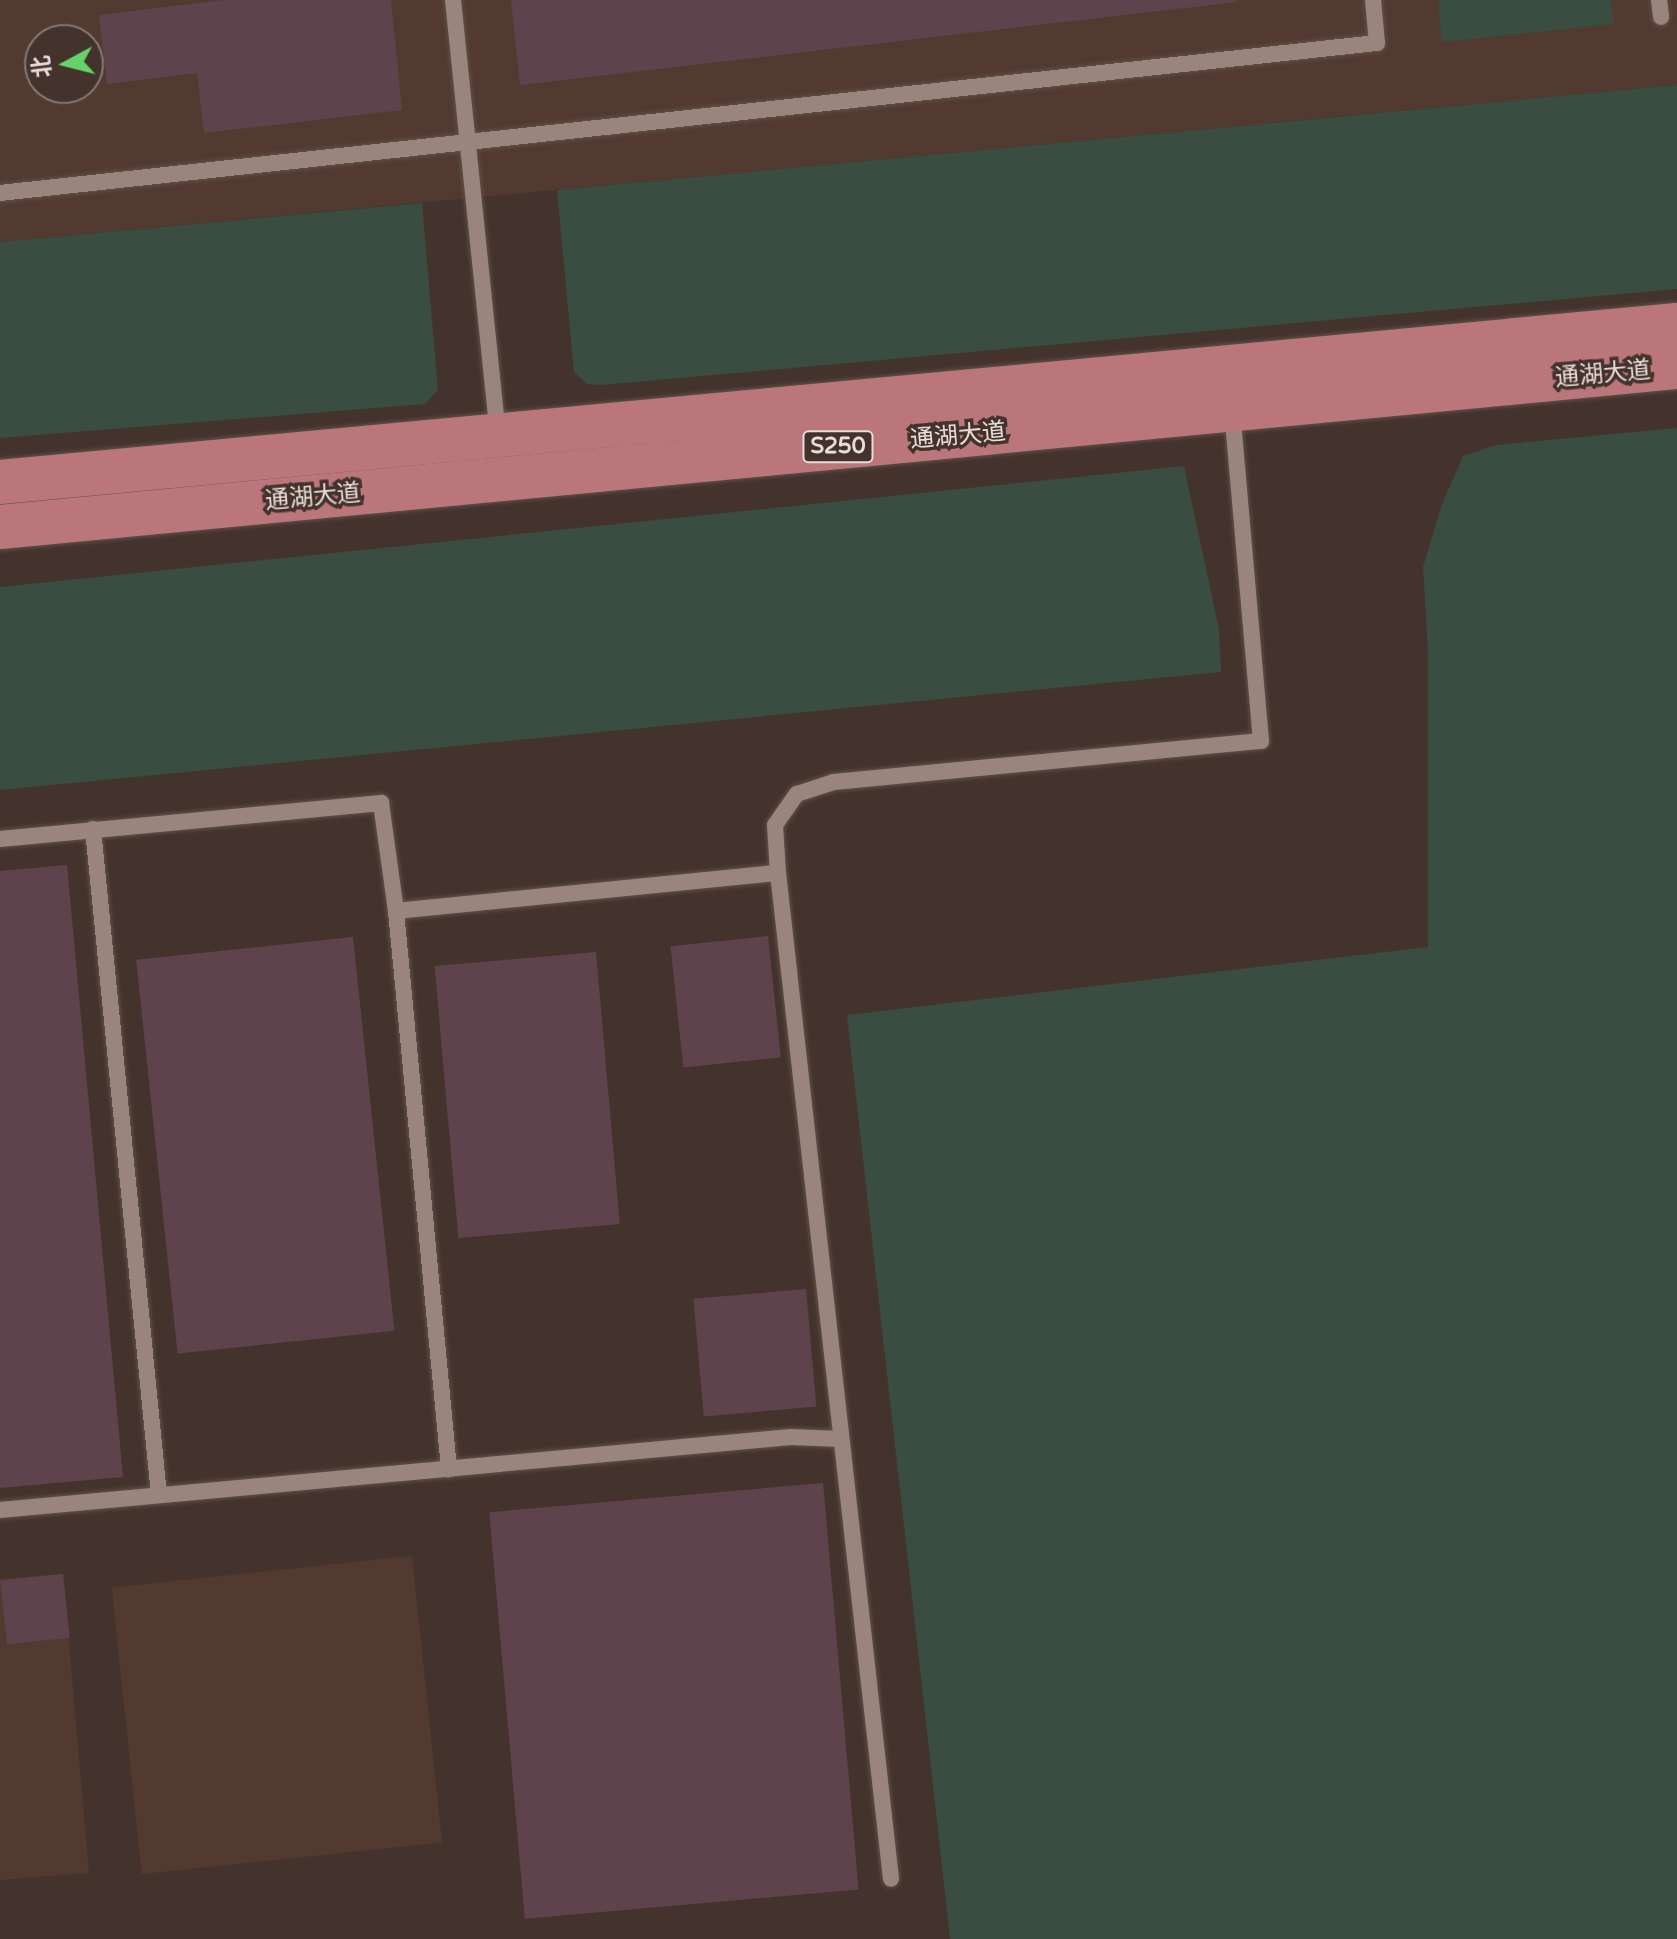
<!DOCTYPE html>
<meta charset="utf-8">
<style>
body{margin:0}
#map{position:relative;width:1677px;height:1939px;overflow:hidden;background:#44332c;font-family:"Varela Round","Noto Sans SC",sans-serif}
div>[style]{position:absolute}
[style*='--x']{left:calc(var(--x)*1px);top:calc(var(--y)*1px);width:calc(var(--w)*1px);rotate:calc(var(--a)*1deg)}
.built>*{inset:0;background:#523a31;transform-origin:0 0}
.green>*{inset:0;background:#394d40}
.building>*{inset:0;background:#5f434c;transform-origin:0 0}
.roads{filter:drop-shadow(0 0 2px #5f514b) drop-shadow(0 0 2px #5f514b)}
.lane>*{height:16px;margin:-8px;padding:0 8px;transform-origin:8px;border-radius:8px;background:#99857e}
.primary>*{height:44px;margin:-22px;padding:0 22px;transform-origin:22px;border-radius:22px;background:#ba767b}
span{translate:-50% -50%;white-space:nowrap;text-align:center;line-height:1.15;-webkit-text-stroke:7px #44332c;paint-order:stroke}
.shield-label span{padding:2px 6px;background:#44332c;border:2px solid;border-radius:6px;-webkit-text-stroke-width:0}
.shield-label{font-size:22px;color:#e9ddd9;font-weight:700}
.street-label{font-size:24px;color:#e9ddd9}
.north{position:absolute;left:24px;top:24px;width:80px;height:80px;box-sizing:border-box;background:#44332c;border:2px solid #867771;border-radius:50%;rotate:263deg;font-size:22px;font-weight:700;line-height:32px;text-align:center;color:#e9ddd9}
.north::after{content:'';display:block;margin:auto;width:28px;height:36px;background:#64d468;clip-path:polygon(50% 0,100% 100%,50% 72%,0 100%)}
</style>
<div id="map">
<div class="built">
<div style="clip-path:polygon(evenodd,0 0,1677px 0,1677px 85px,0 242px,0 0,40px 40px,88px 40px,88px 88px,40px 88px,40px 40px)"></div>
<div style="left:412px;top:1556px;width:288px;height:302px;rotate:84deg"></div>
<div style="clip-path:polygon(63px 1574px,89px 1873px,0 1880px,0 1579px)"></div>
</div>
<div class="green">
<div style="clip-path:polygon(1438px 0,1611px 0,1614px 24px,1442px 42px)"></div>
<div style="clip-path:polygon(1677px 85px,1677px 289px,601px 385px,587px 384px,574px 372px,557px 190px)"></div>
<div style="clip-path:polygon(422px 203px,438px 390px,425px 404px,0 438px,0 242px)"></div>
<div style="clip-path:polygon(1677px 428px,1677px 1939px,950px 1939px,847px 1015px,1428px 947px,1428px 652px,1423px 567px,1442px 504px,1463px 456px,1496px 445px)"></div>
<div style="clip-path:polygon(1184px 466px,1219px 629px,1221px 672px,0 790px,0 587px)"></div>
</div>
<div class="building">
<div style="clip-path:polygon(225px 0,391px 0,402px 110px,204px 133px,197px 73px,107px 84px,99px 15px)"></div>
<div style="clip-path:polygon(511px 0,1237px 0,1237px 2px,520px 85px)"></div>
<div style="clip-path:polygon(67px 865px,123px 1477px,0 1488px,0 871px)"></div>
<div style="left:768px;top:936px;width:122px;height:98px;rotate:84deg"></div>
<div style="left:353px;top:937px;width:396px;height:218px;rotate:84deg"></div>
<div style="left:596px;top:952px;width:273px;height:162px;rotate:85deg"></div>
<div style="left:806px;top:1289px;width:118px;height:113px;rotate:85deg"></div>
<div style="left:823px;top:1483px;width:408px;height:335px;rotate:85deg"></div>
<div style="left:63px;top:1574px;width:64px;height:63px;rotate:84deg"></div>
</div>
<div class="roads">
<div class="lane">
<div style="--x:453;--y:0;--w:435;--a:84.1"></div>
<div style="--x:1659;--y:0;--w:17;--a:83"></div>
<div style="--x:0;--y:193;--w:1385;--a:-6.22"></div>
<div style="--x:1377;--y:43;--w:43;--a:-95.3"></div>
<div style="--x:93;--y:829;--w:669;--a:84.34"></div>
<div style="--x:0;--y:839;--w:383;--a:-5.4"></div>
<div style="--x:381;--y:803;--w:109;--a:82.1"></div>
<div style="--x:396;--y:911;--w:384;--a:-5.7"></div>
<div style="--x:778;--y:873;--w:48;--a:-93.6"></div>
<div style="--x:775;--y:825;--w:38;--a:-55"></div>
<div style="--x:797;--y:794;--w:39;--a:-18"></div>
<div style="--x:834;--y:782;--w:429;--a:-5.5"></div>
<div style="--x:1261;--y:741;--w:332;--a:-95"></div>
<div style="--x:778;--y:873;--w:1012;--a:83.59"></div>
<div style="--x:396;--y:911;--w:561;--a:84.57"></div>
<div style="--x:0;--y:1510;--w:794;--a:-5.27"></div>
<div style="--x:791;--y:1437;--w:50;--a:2.3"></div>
</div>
<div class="primary">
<div style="--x:0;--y:482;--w:1684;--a:-5.35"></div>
<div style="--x:0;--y:527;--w:1685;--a:-5.45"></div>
</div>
</div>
<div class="shield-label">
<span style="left:838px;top:447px">S250</span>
</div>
<div class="street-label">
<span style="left:1603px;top:374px;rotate:-5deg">通湖大道</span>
<span style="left:958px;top:436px;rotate:-5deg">通湖大道</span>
<span style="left:313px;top:497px;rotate:-5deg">通湖大道</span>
</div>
<div class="north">北</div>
</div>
